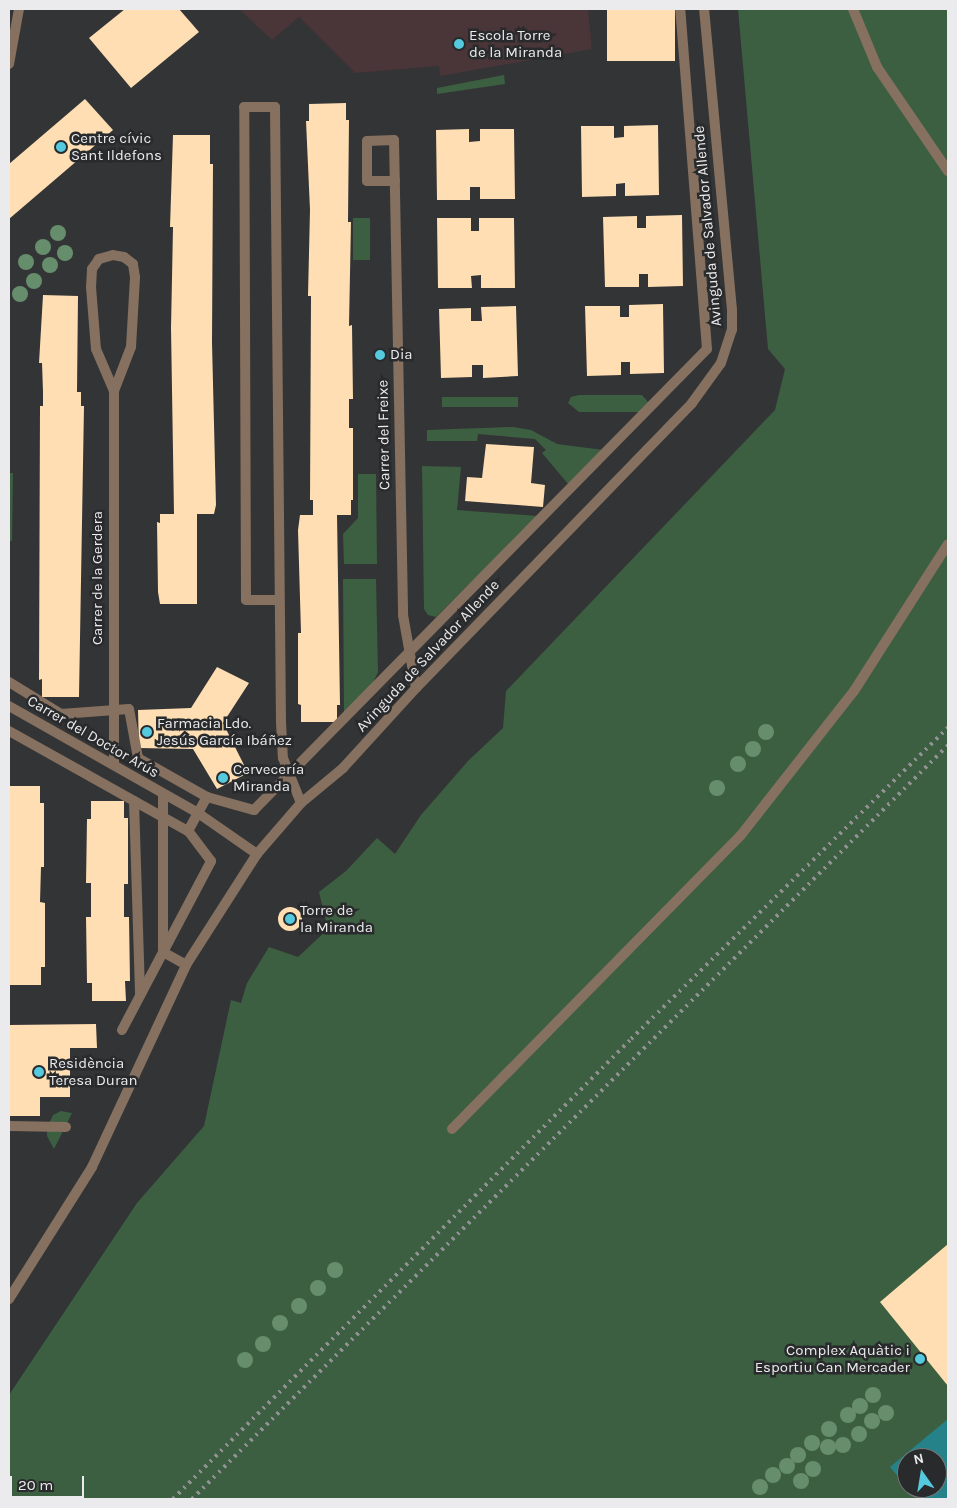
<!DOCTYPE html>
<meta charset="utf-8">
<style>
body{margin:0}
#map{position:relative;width:957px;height:1508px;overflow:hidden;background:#333436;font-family:Karla,sans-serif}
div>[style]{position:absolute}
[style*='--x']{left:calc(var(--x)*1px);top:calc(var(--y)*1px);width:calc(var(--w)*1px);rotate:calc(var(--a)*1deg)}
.education>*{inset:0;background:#4a3538}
.green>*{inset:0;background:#3d5f41;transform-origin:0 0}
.water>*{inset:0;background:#258289}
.building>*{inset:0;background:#fedeb2;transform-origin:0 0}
.round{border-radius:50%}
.lane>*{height:10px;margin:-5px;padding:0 5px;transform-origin:5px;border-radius:5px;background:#86705f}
.street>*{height:10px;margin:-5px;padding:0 5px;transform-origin:5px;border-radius:5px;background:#86705f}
.rail>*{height:4px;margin-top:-2px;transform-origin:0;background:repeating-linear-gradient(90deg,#919193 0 2.5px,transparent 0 7.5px)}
.trees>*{width:16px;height:16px;margin:-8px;border-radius:50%;background:#678e6c}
.dots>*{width:14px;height:14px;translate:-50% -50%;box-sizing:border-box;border:2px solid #292a2c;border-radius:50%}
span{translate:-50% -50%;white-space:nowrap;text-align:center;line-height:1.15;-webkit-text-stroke:5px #292a2c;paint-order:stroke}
.poi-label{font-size:15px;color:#ebebed}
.left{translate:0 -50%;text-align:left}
.right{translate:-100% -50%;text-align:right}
.street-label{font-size:15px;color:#ebebed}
.frame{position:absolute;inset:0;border:10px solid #ebebed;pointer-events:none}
.north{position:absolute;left:897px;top:1448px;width:50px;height:50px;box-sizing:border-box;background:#292a2c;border:1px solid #777779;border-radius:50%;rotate:347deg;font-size:14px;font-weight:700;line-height:20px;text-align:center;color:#ebebed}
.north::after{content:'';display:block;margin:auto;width:18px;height:22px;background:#55cadf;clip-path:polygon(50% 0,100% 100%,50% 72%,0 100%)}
.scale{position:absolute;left:10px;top:1476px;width:74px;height:22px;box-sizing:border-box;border:2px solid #ebebed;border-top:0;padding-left:6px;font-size:15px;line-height:18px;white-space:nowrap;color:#ebebed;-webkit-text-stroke:4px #292a2c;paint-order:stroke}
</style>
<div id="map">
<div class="education">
<div style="clip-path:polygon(239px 9px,588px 9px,592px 49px,440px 76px,439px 66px,355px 73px,299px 17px,272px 40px)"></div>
</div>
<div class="green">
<div style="clip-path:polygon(evenodd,738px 9px,948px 9px,948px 1499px,9px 1499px,9px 1395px,137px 1203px,204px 1126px,231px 1000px,241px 1003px,247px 983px,269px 947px,298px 957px,328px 929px,319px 892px,346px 871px,377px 838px,395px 854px,421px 815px,468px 761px,503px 728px,506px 691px,775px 410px,785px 369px,768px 349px,738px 9px,907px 1458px,937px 1458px,937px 1488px,907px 1488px,907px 1458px)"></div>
<div style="clip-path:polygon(504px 75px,505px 84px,437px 94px,437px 88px)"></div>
<div style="left:353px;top:218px;width:17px;height:42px"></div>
<div style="clip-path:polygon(579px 395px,642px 395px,648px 402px,643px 412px,579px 412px,568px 403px,571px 397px)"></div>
<div style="left:442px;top:397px;width:76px;height:10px"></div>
<div style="clip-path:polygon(513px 427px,531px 430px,557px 444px,603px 450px,569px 485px,542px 453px,546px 450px,535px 439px,478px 434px,477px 441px,427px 441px,427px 430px)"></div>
<div style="clip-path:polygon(422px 466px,461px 467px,457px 510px,538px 516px,436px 617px,428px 615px,424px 609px)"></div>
<div style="clip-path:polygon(9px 473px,13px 473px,12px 541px,9px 541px)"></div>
<div style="clip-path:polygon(358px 474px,376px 474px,377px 564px,344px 564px,343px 534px,358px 518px)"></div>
<div style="clip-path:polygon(343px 579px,376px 579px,378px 672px,371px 687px,344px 715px)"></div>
<div style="clip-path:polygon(61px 1111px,72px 1113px,54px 1149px,47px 1136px,47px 1128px,53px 1115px)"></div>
</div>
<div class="water">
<div style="clip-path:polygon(948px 1419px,948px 1499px,918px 1499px,908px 1488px,937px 1488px,937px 1458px,907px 1458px,907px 1487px,890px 1467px)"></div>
</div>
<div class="building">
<div style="clip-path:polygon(125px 9px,179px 9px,199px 32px,131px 88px,89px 38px)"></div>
<div style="left:607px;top:9px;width:68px;height:52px"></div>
<div style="clip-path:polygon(85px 99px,113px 130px,9px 219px,9px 164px)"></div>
<div style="clip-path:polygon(346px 103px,346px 120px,349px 120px,348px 222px,351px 222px,349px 326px,352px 325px,353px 399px,349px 399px,349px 428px,353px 428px,353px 500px,351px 500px,351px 515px,337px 515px,340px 705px,337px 705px,337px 722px,301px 722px,301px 705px,298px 704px,298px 633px,301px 633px,298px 530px,300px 515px,313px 515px,313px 500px,310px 500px,311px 296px,308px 296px,310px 210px,306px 121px,309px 121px,309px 104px)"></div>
<div style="clip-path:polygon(658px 125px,659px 195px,625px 196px,625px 183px,616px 184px,616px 196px,582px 197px,581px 126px,614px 126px,614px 138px,624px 137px,624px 126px)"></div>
<div style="clip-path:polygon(469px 129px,469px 142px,480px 141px,480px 129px,514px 129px,515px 199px,480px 199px,480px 187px,470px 187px,470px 200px,437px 200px,436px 130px)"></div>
<div style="clip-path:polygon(173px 135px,210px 135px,210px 164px,213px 164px,212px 343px,216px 505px,214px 514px,197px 514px,197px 604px,160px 604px,158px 592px,157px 522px,160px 523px,160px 514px,174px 514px,171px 328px,173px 227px,170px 227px)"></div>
<div style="clip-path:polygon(682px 215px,683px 286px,648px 287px,648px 274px,639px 274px,639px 287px,605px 287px,603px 217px,637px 216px,637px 228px,646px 228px,646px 216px)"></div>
<div style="clip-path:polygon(437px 218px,471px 218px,471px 231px,479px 231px,479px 218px,514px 218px,515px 288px,481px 288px,481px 275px,471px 276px,472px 288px,438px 288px)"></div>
<div style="clip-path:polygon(43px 295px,78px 296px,77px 392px,81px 392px,81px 406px,84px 406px,79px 697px,42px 697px,42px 679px,39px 680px,40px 406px,43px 406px,43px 392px,42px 363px,39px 363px)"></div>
<div style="clip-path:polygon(663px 304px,664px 373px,630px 374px,630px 362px,621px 362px,621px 375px,587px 376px,585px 306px,620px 306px,620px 317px,629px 317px,629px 305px)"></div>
<div style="clip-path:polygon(516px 306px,518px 376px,483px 378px,483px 365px,472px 365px,472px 377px,441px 378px,439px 309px,471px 308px,471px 321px,482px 321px,481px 307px)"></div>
<div style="clip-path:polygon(486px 444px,534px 447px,531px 483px,545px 485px,543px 507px,465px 501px,467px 477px,482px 478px)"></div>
<div style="clip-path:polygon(217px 667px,249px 683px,223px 723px,248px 773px,217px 789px,193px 749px,139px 748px,138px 710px,191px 708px)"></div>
<div style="clip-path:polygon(9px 786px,40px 786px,40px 803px,44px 803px,44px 867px,41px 867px,40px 902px,45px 903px,45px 967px,41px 967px,41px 985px,9px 985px)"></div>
<div style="clip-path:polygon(91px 801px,124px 801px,124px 818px,128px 818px,128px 884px,124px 884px,124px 917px,129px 917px,130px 981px,125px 981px,126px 1001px,92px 1001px,92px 983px,87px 983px,86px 917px,91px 917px,91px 883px,86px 883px,87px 819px,91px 819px)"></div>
<div class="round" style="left:278px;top:907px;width:24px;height:24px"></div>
<div style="clip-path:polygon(96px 1024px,97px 1048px,70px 1048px,70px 1097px,40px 1097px,40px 1116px,9px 1116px,9px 1025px)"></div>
<div style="clip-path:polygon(948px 1244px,948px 1386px,880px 1302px)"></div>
</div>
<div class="lane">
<div style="--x:853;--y:9;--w:63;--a:67.5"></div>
<div style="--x:877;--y:67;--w:126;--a:55.7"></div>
<div style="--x:452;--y:1129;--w:412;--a:-45.5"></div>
<div style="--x:741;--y:835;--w:183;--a:-51.9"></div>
<div style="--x:854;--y:691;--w:174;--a:-57.4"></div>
</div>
<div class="street">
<div style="--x:9;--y:64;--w:56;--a:-79.7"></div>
<div style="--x:395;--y:181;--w:28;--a:180"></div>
<div style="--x:367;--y:181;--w:40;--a:-90"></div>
<div style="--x:367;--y:141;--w:27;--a:-2"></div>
<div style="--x:394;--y:140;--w:475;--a:88.9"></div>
<div style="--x:403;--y:615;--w:74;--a:79.9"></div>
<div style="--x:279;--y:600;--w:33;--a:180"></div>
<div style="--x:246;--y:600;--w:493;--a:-90.2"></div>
<div style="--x:244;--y:107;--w:31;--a:0"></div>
<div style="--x:275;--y:107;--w:615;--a:89.44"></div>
<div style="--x:281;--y:722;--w:36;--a:87"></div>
<div style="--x:283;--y:758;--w:48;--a:68.2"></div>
<div style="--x:9;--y:682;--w:61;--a:31.6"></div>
<div style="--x:61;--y:714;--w:68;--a:-4.2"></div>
<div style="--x:129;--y:709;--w:50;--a:79.6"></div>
<div style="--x:138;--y:758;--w:79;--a:29.5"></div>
<div style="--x:9;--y:706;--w:217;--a:29.5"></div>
<div style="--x:198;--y:813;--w:72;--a:34.8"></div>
<div style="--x:9;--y:731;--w:205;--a:29.2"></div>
<div style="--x:188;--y:831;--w:39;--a:-61"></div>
<div style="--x:207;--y:797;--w:49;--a:15.5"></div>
<div style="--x:254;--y:810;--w:646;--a:-45.5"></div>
<div style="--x:707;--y:349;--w:341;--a:-94.5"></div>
<div style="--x:114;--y:765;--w:374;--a:-90"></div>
<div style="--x:114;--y:391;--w:47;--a:-68.9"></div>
<div style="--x:131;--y:347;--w:70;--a:-86.7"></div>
<div style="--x:135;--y:277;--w:13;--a:-99"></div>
<div style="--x:133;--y:264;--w:11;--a:-142"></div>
<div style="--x:124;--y:257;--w:11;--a:-170"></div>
<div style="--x:113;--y:255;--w:15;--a:164"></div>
<div style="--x:99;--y:259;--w:12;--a:125"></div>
<div style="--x:92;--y:269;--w:18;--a:93"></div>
<div style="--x:91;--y:287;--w:62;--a:85.4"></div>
<div style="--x:96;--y:349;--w:46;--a:66.8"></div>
<div style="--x:163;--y:794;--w:158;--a:90"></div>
<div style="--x:163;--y:952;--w:26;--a:29"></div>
<div style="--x:134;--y:801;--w:194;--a:88.2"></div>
<div style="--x:122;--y:1030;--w:191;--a:-62.2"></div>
<div style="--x:211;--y:861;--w:38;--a:-127"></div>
<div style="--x:9;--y:1126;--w:57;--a:1"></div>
<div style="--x:9;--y:1299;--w:156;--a:-57.8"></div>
<div style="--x:92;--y:1167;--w:223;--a:-65"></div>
<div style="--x:186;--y:965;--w:132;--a:-57.4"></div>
<div style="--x:257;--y:854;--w:67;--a:-49.2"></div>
<div style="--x:301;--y:803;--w:55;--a:-39.8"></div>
<div style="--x:343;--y:768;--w:108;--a:-47.6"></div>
<div style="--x:416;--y:688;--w:397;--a:-45.9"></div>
<div style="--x:692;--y:403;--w:49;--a:-54.1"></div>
<div style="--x:721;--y:363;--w:35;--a:-72"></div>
<div style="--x:732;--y:330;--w:20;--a:-90"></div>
<div style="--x:732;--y:310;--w:302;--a:-95.3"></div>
</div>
<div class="rail">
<div style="--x:173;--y:1499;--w:649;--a:-45.12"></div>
<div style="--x:631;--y:1039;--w:445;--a:-44.5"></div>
<div style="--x:192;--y:1499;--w:1068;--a:-44.92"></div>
</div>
<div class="trees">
<div style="left:58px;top:233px"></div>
<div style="left:43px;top:247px"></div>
<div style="left:65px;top:253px"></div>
<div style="left:26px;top:262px"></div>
<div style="left:50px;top:265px"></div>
<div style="left:34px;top:281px"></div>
<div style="left:20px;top:294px"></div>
<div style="left:766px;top:732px"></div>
<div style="left:753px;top:749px"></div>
<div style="left:738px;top:764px"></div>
<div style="left:717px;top:788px"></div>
<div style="left:335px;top:1270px"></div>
<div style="left:318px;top:1288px"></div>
<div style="left:299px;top:1306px"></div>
<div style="left:280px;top:1323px"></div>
<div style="left:263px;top:1344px"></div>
<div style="left:245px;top:1360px"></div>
<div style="left:873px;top:1395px"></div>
<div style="left:860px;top:1406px"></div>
<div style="left:886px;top:1413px"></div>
<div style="left:848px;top:1415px"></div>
<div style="left:872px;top:1421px"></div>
<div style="left:829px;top:1429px"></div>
<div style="left:859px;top:1434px"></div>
<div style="left:812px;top:1443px"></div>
<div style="left:843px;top:1445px"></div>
<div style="left:828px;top:1447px"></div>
<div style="left:798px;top:1455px"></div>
<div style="left:787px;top:1466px"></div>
<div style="left:813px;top:1469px"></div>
<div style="left:773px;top:1475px"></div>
<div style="left:801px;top:1481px"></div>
<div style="left:760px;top:1487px"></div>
</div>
<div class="dots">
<div style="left:459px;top:44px;background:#55cadf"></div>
<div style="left:61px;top:147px;background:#55cadf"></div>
<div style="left:380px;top:355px;background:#55cadf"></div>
<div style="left:147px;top:732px;background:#55cadf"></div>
<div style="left:223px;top:778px;background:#55cadf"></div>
<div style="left:290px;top:919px;background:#55cadf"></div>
<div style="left:39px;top:1072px;background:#55cadf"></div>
<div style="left:920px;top:1359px;background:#55cadf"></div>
</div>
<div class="poi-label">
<span class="left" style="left:469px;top:44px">Escola Torre<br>de la Miranda</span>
<span class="left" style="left:71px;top:147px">Centre cívic<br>Sant Ildefons</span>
<span class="left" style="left:390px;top:355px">Dia</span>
<span class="left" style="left:157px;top:732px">Farmacia Ldo.<br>Jesús García Ibáñez</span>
<span class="left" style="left:233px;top:778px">Cervecería<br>Miranda</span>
<span class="left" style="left:300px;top:919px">Torre de<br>la Miranda</span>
<span class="left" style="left:49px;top:1072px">Residència<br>Teresa Duran</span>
<span class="right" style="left:910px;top:1359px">Complex Aquàtic i<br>Esportiu Can Mercader</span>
</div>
<div class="street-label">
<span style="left:708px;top:226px;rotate:-95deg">Avinguda de Salvador Allende</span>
<span style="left:384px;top:435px;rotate:-91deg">Carrer del Freixe</span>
<span style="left:98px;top:578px;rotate:-90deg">Carrer de la Gerdera</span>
<span style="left:428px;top:656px;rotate:-47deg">Avinguda de Salvador Allende</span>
<span style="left:93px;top:737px;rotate:30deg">Carrer del Doctor Arús</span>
</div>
<div class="frame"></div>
<div class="north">N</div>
<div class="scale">20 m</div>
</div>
